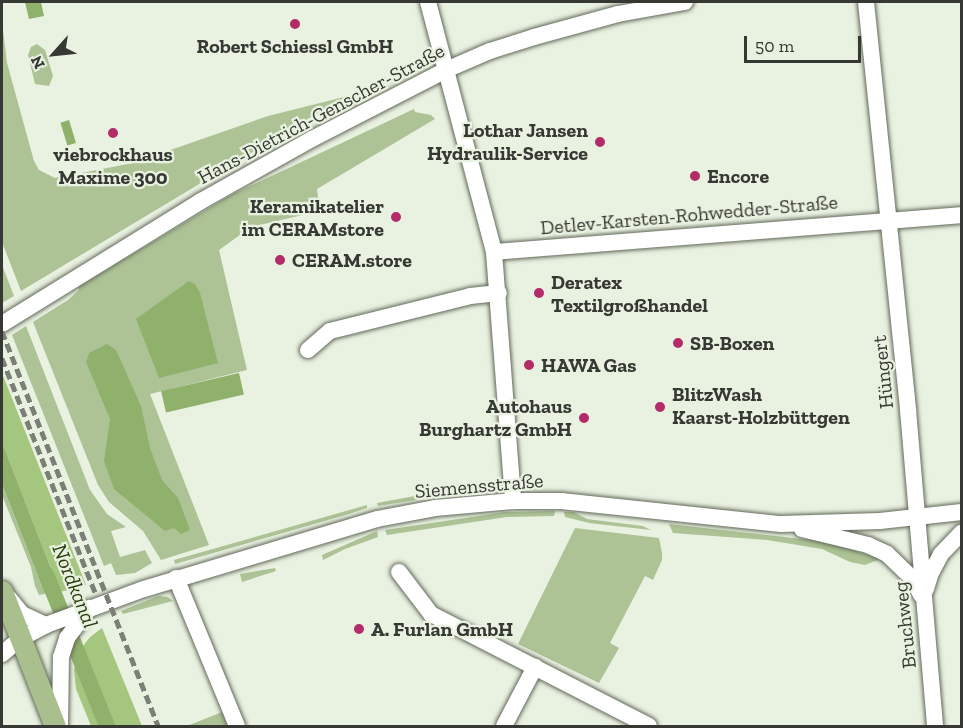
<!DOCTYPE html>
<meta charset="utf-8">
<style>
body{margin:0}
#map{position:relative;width:963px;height:728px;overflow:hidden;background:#e9f1e1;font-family:"Zilla Slab",serif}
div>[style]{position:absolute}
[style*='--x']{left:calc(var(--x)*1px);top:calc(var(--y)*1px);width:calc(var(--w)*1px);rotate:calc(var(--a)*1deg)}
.green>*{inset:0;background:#adc395}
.forest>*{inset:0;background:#a4c67f}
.water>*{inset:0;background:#90b16c;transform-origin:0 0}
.canal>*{height:16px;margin:-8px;padding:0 8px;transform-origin:8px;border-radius:8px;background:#90b16c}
.roads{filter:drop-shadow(0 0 2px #62695a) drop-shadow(0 0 2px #62695a)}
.minor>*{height:16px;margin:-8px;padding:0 8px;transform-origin:8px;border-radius:8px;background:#fff}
.major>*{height:21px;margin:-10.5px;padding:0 10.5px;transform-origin:10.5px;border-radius:10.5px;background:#a9bf8e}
.rail>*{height:4.5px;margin-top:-2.25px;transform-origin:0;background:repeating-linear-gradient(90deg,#7b8077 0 9px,transparent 0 13.5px)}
.dots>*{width:16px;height:16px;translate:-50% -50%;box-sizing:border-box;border:3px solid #e9f1e1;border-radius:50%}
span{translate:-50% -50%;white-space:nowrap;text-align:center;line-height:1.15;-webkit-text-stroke:4.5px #e9f1e1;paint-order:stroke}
.poi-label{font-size:20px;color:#363933;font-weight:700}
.right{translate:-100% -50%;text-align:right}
.left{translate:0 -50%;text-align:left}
.street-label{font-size:20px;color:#363933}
.water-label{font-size:21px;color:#283d09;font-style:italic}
.frame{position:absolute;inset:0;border:3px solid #363933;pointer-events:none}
.north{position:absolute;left:24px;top:24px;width:60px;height:60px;-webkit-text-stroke:4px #e9f1e1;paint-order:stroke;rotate:243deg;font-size:16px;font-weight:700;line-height:24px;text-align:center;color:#363933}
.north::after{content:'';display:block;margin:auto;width:21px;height:27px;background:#363933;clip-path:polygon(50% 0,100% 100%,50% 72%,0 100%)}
.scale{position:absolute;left:744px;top:36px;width:117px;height:27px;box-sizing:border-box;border:3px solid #363933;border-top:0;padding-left:8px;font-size:18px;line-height:21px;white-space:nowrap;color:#363933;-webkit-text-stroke:4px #e9f1e1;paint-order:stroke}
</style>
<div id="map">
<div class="green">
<div style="clip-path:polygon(2px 21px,7px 63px,34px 161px,39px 170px,55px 178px,133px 163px,268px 116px,352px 95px,311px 117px,21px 291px,2px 242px)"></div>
<div style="clip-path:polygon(37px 44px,45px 50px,53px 76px,49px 86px,35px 84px,28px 55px,31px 47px)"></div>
<div style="clip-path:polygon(414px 109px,415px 112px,431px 115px,435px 119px,317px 189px,320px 211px,251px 227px,219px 250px,247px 370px,150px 394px,209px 545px,161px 560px,143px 531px,109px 502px,98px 485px,33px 322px,68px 300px,79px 290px,78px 287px,231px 195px)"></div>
<div style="clip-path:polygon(2px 265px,14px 296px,2px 303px)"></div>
<div style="clip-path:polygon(26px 326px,90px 490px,107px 514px,126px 527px,111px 531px,120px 557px,145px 550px,152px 563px,135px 573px,116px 575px,111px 563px,104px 566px,12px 335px)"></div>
<div style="clip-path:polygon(2px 484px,45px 594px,39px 595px,35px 586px,31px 567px,2px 495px)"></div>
<div style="clip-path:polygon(463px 487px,464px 492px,378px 506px,377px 503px)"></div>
<div style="clip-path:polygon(367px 505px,367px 508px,349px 514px,175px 564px,174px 560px)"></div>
<div style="clip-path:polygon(555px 511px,554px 516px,507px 517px,387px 535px,385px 530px,505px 512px)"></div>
<div style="clip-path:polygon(564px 512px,574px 512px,587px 519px,643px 526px,651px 530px,589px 523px,565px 517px)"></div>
<div style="clip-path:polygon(669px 524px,829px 542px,880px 559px,865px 565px,850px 562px,822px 549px,767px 540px,673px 533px)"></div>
<div style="clip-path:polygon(575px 528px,659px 538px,662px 553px,662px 560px,653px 580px,645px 576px,610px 643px,619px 648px,599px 683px,518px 644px)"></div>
<div style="clip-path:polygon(377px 531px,378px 537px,345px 549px,323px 560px,322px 555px)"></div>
<div style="clip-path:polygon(275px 568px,276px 571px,242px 582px,240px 574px)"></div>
<div style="clip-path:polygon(158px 596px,168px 597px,173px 601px,123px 614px,121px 611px)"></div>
<div style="clip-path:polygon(222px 712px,227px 726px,187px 726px)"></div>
</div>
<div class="forest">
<div style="clip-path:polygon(2px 373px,86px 585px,60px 592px,2px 442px)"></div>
<div style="clip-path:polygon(102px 628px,142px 726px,91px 726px,76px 689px,74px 669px,80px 650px,90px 637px)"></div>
</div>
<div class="water">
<div style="clip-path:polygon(25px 2px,41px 2px,44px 16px,29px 19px)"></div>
<div style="left:69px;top:120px;width:24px;height:9px;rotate:73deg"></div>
<div style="clip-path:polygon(189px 281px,195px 284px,200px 293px,218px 363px,159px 378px,136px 319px)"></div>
<div style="clip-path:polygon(107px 344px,116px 350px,141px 406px,150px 448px,162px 480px,178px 498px,190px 530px,181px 534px,174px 528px,165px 531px,114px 489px,104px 461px,110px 419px,86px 362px,89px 353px)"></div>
<div style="left:239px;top:373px;width:22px;height:80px;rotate:77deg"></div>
<div style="clip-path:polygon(2px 442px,60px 592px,45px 594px,2px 484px)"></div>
</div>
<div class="canal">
<div style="--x:46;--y:574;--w:164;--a:68.1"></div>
</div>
<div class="roads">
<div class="minor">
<div style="--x:428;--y:2;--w:259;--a:75.2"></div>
<div style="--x:494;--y:252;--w:250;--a:85.6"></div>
<div style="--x:866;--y:2;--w:410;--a:84.1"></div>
<div style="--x:908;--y:410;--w:317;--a:85.1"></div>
<div style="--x:494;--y:252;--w:469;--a:-4.5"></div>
<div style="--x:2;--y:324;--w:234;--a:-31.7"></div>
<div style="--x:201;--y:201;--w:127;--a:-29.2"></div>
<div style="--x:312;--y:139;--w:151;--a:-27.2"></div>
<div style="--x:446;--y:70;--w:48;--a:-23.4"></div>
<div style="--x:490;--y:51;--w:46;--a:-17.7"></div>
<div style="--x:534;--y:37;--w:87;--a:-15.3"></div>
<div style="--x:618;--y:14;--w:68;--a:-10.2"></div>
<div style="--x:308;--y:350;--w:29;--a:-41"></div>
<div style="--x:330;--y:331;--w:144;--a:-14"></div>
<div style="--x:470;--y:296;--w:29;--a:-6"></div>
<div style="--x:802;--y:529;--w:68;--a:13.6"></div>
<div style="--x:868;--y:545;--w:21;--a:25"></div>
<div style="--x:887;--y:554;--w:36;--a:44"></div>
<div style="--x:913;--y:579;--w:18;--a:63"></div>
<div style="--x:399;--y:572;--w:53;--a:52.7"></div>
<div style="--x:431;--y:614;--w:245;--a:27.2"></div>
<div style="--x:176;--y:578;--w:160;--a:67.6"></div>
<div style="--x:926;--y:589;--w:17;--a:-73"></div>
<div style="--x:931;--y:573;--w:21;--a:-62"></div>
<div style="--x:941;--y:554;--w:30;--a:-46"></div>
<div style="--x:9;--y:598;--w:21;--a:51"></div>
<div style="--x:22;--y:614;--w:26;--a:25"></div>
<div style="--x:2;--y:654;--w:23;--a:-40"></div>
<div style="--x:20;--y:639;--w:30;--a:-28"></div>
<div style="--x:46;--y:625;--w:104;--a:-20.2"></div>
<div style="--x:144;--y:589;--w:243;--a:-16.7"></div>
<div style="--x:377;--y:519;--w:59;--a:-10.7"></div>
<div style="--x:435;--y:508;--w:78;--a:-5.1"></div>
<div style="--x:513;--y:501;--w:48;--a:0"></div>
<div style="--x:561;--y:501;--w:221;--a:6"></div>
<div style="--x:781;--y:524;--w:99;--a:-1.7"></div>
<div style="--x:880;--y:521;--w:82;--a:-6.3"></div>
<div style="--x:60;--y:726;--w:69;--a:-89.2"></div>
<div style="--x:61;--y:657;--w:20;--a:-72"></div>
<div style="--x:67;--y:638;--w:38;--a:-53"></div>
<div style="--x:504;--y:726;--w:67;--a:-62.3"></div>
</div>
<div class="major">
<div style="--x:2;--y:591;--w:145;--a:68.6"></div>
</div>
</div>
<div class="rail">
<div style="--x:2;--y:331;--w:425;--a:68.4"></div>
<div style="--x:2;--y:358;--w:254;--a:68.3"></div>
</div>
<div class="dots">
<div style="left:295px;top:24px;background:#b42b6a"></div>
<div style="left:113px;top:133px;background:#b42b6a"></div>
<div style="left:600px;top:142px;background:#b42b6a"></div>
<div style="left:695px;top:176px;background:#b42b6a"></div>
<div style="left:396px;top:217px;background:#b42b6a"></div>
<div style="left:280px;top:260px;background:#b42b6a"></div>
<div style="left:539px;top:293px;background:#b42b6a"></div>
<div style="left:678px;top:343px;background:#b42b6a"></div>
<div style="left:529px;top:365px;background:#b42b6a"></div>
<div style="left:660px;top:407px;background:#b42b6a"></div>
<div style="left:584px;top:418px;background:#b42b6a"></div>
<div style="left:359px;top:629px;background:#b42b6a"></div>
</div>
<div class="poi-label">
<span style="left:295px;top:46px">Robert Schiessl GmbH</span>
<span class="right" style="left:588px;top:142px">Lothar Jansen<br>Hydraulik-Service</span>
<span style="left:113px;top:166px">viebrockhaus<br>Maxime 300</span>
<span class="left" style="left:707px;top:176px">Encore</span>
<span class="right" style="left:384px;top:218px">Keramikatelier<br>im CERAMstore</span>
<span class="left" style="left:292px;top:260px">CERAM.store</span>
<span class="left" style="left:551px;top:294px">Deratex<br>Textilgroßhandel</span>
<span class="left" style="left:690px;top:343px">SB-Boxen</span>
<span class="left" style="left:541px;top:365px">HAWA Gas</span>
<span class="left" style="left:672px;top:406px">BlitzWash<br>Kaarst-Holzbüttgen</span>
<span class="right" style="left:572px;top:418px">Autohaus<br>Burghartz GmbH</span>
<span class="left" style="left:371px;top:629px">A. Furlan GmbH</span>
</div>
<div class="street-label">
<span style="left:321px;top:114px;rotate:-28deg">Hans-Dietrich-Genscher-Straße</span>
<span style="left:689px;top:215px;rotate:-5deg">Detlev-Karsten-Rohwedder-Straße</span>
<span style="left:883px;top:372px;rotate:-96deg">Hüngert</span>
<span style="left:479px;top:486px;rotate:-5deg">Siemensstraße</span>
<span style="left:905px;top:625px;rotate:-96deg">Bruchweg</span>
</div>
<div class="water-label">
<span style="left:75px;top:586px;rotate:68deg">Nordkanal</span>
</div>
<div class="frame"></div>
<div class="north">N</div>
<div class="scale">50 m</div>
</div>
